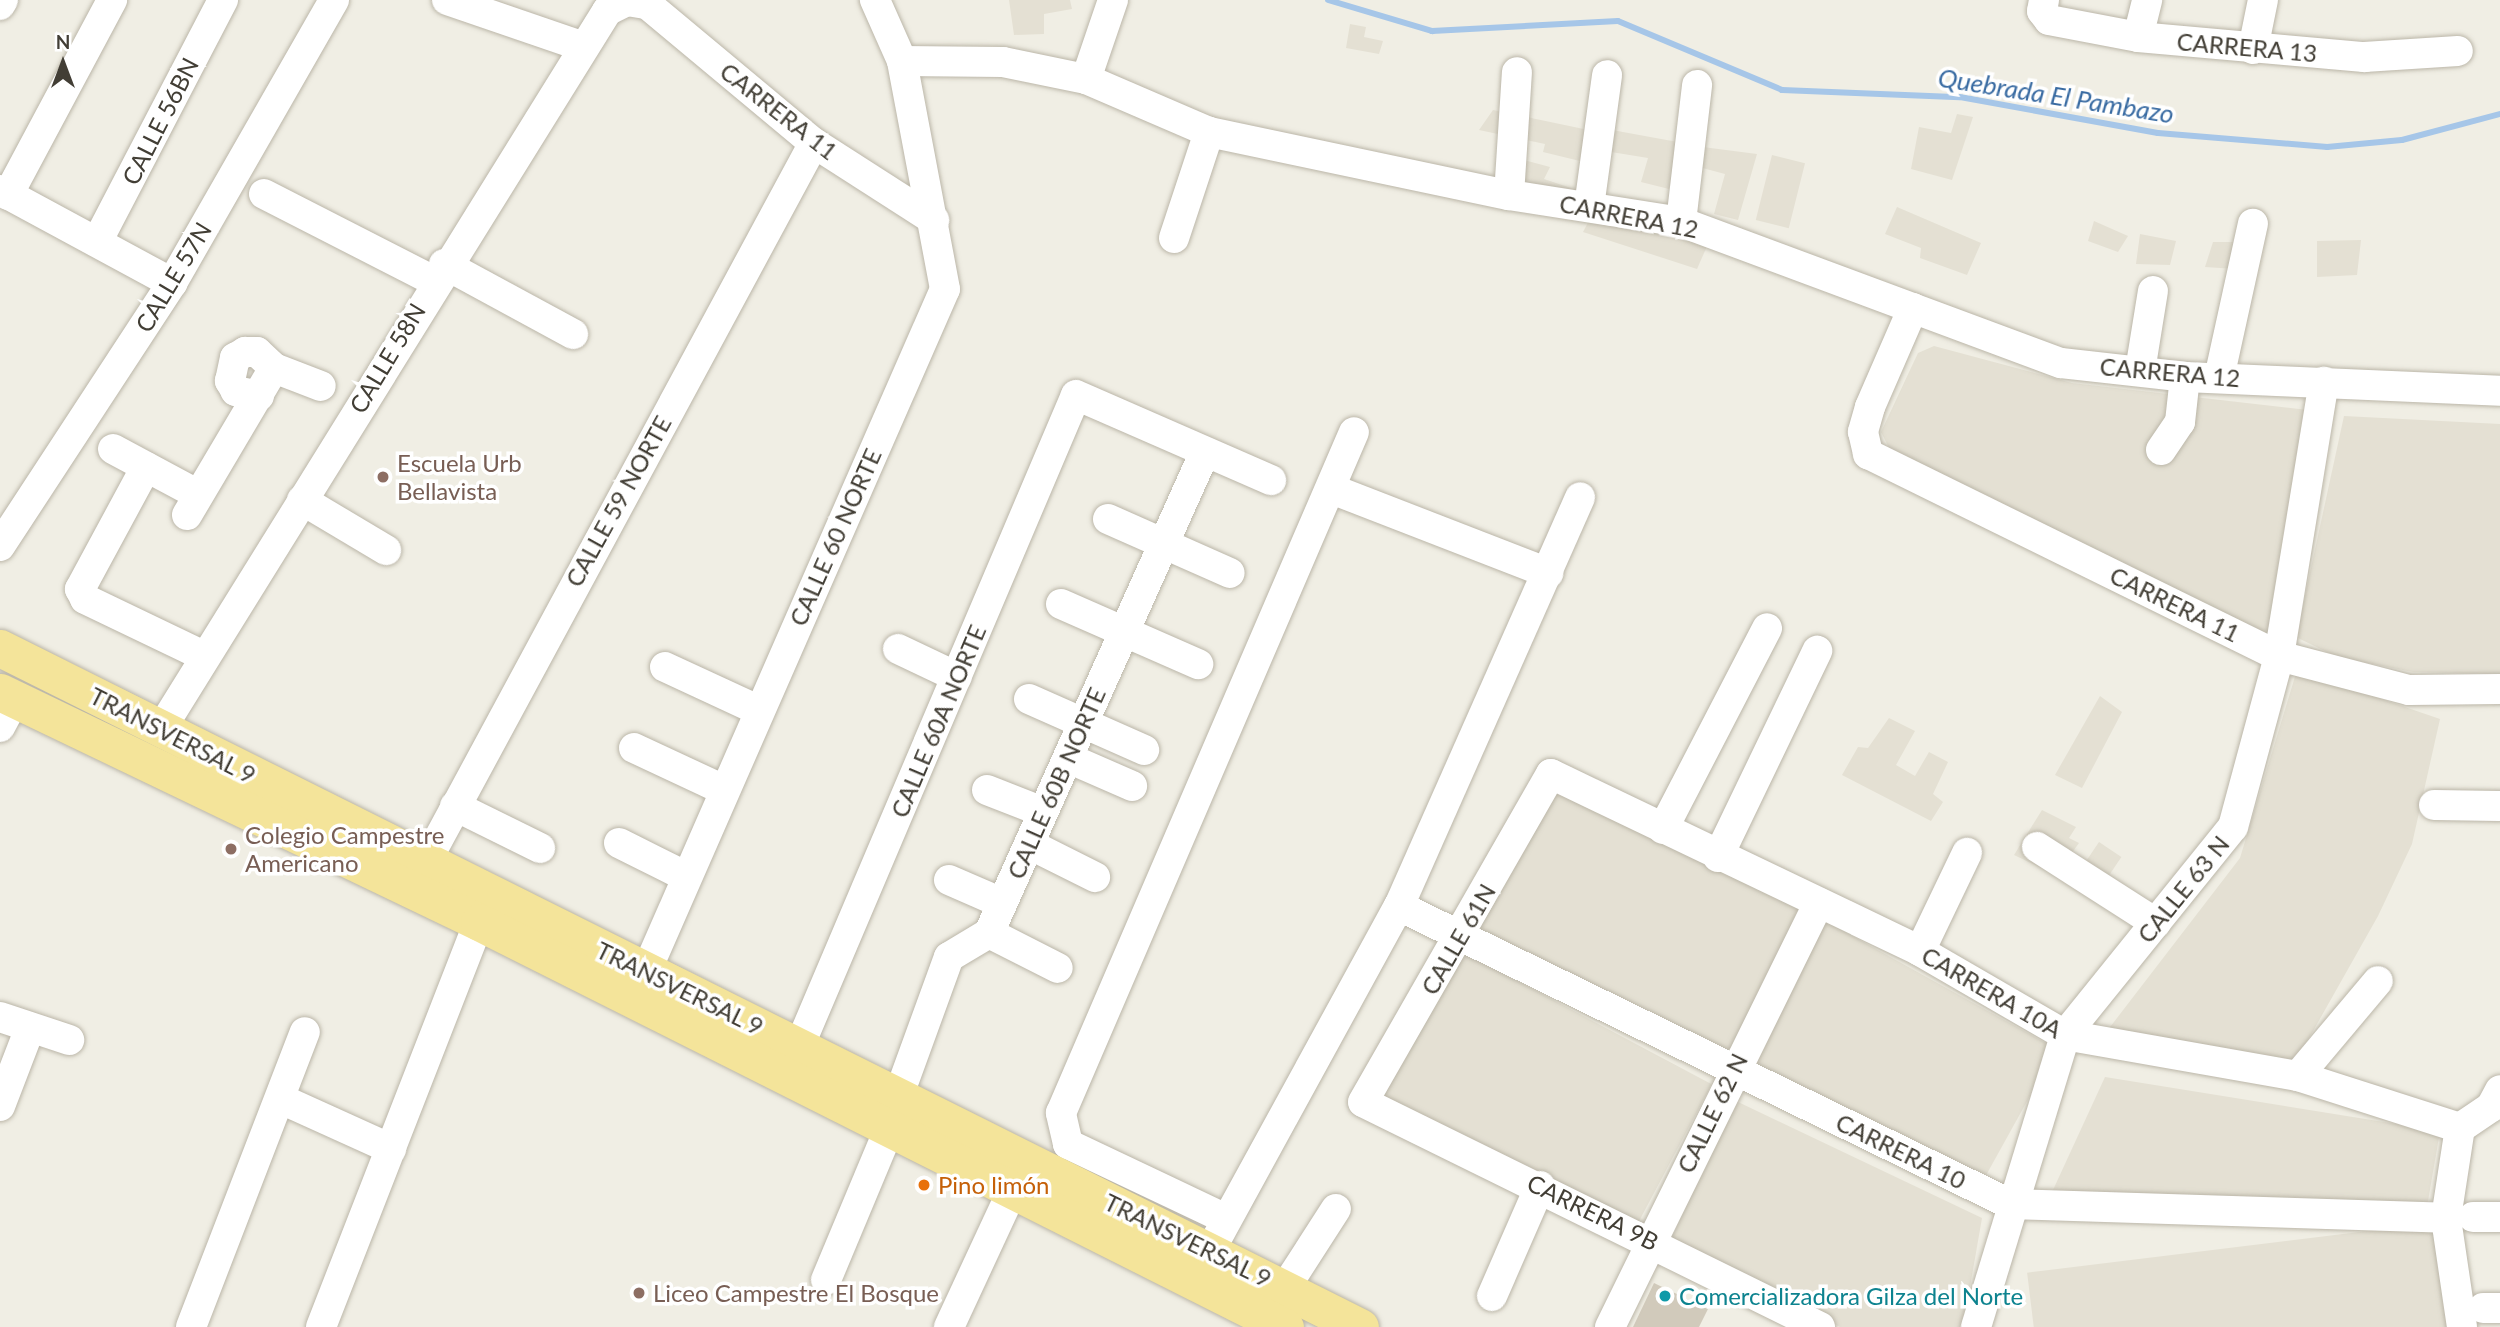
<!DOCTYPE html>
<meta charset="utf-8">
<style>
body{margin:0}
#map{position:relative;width:2500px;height:1327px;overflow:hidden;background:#f0eee4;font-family:Lato,sans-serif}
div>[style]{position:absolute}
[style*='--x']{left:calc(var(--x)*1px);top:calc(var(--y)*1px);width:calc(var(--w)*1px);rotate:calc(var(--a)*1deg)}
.residential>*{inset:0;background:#e4e0d3;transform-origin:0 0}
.stream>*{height:6px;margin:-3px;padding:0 3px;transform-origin:3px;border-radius:3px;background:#a6c6e8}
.building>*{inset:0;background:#d1cabb}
.roads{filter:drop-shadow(0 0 2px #bbb6a8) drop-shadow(0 0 2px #bbb6a8)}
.minor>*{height:30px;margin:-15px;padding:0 15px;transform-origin:15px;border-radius:15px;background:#fff}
.major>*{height:37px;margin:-18.5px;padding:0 18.5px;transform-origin:18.5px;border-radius:18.5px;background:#f4e49a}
.dots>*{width:19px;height:19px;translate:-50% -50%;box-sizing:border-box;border:4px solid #fff;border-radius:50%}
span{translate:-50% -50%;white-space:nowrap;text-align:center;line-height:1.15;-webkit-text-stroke:7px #fff;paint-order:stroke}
.street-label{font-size:24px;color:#423e35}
.education-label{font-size:24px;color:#785e54}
.left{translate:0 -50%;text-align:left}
.food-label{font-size:24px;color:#c56008}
.culture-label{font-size:24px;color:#0d838f}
.water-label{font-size:26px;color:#396ba2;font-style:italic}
.north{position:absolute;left:28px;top:28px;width:70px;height:70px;-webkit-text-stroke:5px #fff;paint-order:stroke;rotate:0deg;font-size:19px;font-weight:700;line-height:28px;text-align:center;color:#423e35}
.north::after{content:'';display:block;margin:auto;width:24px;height:32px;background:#423e35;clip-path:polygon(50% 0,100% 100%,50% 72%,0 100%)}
</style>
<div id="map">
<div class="residential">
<div style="clip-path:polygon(1009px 0,1070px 0,1072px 9px,1044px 14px,1044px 34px,1014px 35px)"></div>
<div style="clip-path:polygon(1350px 24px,1366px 27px,1364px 37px,1383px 41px,1379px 54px,1346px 48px)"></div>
<div style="clip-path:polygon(1493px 110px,1598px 132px,1588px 163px,1543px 152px,1545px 144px,1479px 130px)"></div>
<div style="clip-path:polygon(1957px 114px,1973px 117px,1952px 180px,1911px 169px,1919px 127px,1951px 133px)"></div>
<div style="clip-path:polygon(1612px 130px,1683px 143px,1669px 189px,1641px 182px,1648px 158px,1605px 151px)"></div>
<div style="clip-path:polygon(1695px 146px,1757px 154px,1738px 220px,1714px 214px,1725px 174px,1695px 166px)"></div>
<div style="left:1772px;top:155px;width:34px;height:67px;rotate:14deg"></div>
<div style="clip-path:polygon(1516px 158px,1550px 167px,1544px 179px,1586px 193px,1542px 191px,1516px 176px)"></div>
<div style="clip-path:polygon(1897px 207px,1981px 243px,1967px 275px,1920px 258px,1921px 248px,1885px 234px)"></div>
<div style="clip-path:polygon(1592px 215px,1657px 223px,1708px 244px,1697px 269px,1583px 232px)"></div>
<div style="clip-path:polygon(2094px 221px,2128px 236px,2118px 252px,2088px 241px)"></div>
<div style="clip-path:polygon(2140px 234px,2176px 241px,2170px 265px,2136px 264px)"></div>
<div style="clip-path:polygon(2361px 240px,2357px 275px,2317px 277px,2317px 241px)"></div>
<div style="clip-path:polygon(2213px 242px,2235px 242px,2235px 269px,2205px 267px)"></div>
<div style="clip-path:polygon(1934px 346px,2072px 383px,2308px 410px,2271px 643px,1889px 448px,1881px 432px,1918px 353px)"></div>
<div style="clip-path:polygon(2344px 416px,2500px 424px,2500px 674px,2413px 672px,2337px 657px,2296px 637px)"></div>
<div style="clip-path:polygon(2297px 670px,2440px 719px,2412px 844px,2378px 916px,2295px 1063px,2107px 1031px,2240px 858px)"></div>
<div style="clip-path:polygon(2100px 696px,2122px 712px,2082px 788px,2055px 775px)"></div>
<div style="clip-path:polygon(1889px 718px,1915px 731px,1896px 765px,1915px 776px,1929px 752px,1948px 762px,1933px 794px,1943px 802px,1931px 821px,1842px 775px,1858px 747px,1868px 748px)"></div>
<div style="left:1546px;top:777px;width:292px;height:172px;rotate:27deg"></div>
<div style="clip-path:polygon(2042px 810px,2076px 827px,2069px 838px,2079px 843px,2056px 875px,2014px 855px)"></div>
<div style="left:2099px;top:842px;width:27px;height:50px;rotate:34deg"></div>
<div style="left:1820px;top:918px;width:270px;height:166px;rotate:29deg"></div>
<div style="left:1461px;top:951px;width:284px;height:167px;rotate:28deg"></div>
<div style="clip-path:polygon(2105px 1077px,2440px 1131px,2426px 1213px,2047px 1203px)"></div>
<div style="clip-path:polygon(1736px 1101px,1982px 1218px,1963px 1327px,1840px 1327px,1670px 1241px)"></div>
<div style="left:2440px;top:1222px;width:106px;height:416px;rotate:83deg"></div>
</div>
<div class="stream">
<div style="--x:1328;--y:0;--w:109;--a:16.6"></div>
<div style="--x:1432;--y:31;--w:186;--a:-3.1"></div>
<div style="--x:1618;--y:21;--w:178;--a:22.8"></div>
<div style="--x:1782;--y:90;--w:178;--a:2.3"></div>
<div style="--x:1960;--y:97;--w:201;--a:10.3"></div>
<div style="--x:2158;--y:133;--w:170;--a:4.7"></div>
<div style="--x:2327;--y:147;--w:75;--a:-5.3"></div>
<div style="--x:2402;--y:140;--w:101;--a:-14.9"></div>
</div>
<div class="building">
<div style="clip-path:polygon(1654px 1283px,1708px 1309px,1699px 1327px,1633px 1327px)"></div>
</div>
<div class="roads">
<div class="minor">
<div style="--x:447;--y:0;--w:142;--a:18.9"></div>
<div style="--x:2044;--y:0;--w:11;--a:100"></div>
<div style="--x:2042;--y:11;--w:11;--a:52"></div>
<div style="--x:2049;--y:20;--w:91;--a:10.8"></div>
<div style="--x:2138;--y:37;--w:227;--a:5.1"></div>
<div style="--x:2364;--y:57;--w:94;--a:-3.7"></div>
<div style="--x:0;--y:5;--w:6;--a:-59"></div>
<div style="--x:2138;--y:37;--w:38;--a:-76"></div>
<div style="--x:2253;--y:49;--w:50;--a:-78.5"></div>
<div style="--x:902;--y:61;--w:101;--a:0.6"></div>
<div style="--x:1003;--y:62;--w:85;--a:11.6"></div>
<div style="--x:1086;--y:79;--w:134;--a:23.3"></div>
<div style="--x:1209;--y:132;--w:307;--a:11.9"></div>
<div style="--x:1509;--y:195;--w:174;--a:8.9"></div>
<div style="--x:1681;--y:222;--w:405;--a:20.4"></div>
<div style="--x:2061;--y:363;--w:125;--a:6.4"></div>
<div style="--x:2185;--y:377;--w:315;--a:2.5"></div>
<div style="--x:1086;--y:79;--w:83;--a:-71.1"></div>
<div style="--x:0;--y:190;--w:196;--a:28.4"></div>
<div style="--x:264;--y:194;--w:191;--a:27.1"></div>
<div style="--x:8;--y:195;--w:221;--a:-61.9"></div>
<div style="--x:1509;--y:195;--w:123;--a:-86.3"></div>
<div style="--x:1589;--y:207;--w:133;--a:-82.2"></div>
<div style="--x:1681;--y:222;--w:138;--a:-83.3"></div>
<div style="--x:1174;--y:238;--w:112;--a:-71.7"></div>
<div style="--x:97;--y:242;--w:273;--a:-62.5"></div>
<div style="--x:444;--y:264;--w:147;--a:28.5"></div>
<div style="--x:1913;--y:308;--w:108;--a:113.5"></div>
<div style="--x:1870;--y:407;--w:26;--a:106"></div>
<div style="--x:1863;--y:432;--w:23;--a:77"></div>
<div style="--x:1868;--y:454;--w:458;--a:26.2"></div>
<div style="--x:2279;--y:656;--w:134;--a:14.7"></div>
<div style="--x:2409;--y:690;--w:91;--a:-0.6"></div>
<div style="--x:2140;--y:371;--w:81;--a:-80.8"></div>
<div style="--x:2219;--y:378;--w:158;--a:-77.6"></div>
<div style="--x:259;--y:396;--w:24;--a:-168"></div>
<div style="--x:236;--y:391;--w:12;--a:-121"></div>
<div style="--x:230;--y:381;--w:24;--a:-78"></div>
<div style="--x:235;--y:358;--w:12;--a:-31"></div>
<div style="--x:245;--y:352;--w:12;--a:0"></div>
<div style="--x:257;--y:352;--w:23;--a:43"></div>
<div style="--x:274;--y:368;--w:50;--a:21"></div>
<div style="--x:113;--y:449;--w:95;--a:28.2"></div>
<div style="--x:2161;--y:450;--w:34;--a:-56"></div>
<div style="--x:2180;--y:422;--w:45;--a:-83.7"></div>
<div style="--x:146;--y:467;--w:139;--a:118.4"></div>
<div style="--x:80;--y:589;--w:11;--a:63"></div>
<div style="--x:85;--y:599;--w:130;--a:25.6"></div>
<div style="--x:1334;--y:490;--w:230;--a:21.2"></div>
<div style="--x:302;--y:500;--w:98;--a:30.8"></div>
<div style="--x:187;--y:515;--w:171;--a:-59.4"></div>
<div style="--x:1108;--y:519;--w:133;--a:23.9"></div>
<div style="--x:0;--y:546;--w:314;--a:-56.8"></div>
<div style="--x:172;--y:283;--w:326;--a:-60.2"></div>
<div style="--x:1061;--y:604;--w:150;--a:23.7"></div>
<div style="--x:898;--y:649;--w:65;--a:25.4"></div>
<div style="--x:665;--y:667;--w:102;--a:24.8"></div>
<div style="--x:1029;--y:699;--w:126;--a:23.9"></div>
<div style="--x:0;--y:727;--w:32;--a:-62"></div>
<div style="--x:161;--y:729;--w:845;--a:-58.15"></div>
<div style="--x:607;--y:11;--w:22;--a:-27"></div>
<div style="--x:627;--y:1;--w:20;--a:9"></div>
<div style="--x:647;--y:4;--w:217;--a:39.8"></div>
<div style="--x:814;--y:143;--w:143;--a:32.7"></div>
<div style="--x:634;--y:748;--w:99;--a:25"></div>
<div style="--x:1068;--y:758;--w:70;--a:23.6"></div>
<div style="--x:987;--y:790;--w:60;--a:21.4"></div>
<div style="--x:2434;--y:805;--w:66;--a:0.9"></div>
<div style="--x:455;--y:806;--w:95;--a:26.3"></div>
<div style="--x:1663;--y:829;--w:226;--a:-62.6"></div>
<div style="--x:619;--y:843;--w:76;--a:26.6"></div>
<div style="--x:1029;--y:844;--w:74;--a:26.6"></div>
<div style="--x:2037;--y:847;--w:141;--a:32.6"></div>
<div style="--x:1718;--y:857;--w:229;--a:-64.3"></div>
<div style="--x:426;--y:862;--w:817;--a:-61.65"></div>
<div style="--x:949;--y:880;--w:58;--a:23.5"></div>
<div style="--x:1399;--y:906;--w:680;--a:26"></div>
<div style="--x:2010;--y:1204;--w:436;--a:1.8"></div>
<div style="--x:989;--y:933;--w:77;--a:26.9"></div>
<div style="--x:1920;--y:951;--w:109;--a:-64.4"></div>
<div style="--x:638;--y:990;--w:765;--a:-66.35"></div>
<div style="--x:945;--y:289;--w:232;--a:-100.7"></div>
<div style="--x:902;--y:61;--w:67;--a:-113.9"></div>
<div style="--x:0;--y:1017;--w:73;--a:18.4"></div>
<div style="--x:799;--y:1047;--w:708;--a:-66.98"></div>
<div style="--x:1076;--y:395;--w:213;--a:23.6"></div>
<div style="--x:2298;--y:1076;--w:124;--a:-49.9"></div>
<div style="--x:898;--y:1097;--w:149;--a:-70"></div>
<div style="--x:949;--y:957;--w:47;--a:-31"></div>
<div style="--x:989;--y:933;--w:525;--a:-65.83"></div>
<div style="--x:281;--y:1099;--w:121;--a:24.4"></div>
<div style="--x:0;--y:1106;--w:84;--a:-69"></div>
<div style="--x:2473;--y:1217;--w:27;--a:0"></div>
<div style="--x:1226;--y:1219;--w:175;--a:-154.6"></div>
<div style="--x:1068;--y:1144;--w:32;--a:-103"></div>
<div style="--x:1061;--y:1113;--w:741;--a:-66.72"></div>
<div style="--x:1217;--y:1238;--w:379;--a:-61.3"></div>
<div style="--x:1399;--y:906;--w:447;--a:-66.1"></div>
<div style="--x:826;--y:1280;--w:166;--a:-67.3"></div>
<div style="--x:1285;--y:1288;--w:94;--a:-57.2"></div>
<div style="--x:1492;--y:1296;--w:120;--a:-66.4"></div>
<div style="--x:2483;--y:1308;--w:17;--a:0"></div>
<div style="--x:191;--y:1327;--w:316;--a:-68.9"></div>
<div style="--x:321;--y:1327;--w:435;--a:-68.7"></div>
<div style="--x:949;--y:1327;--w:152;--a:-65.1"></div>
<div style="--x:1610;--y:1327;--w:473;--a:-63.8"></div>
<div style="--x:1820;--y:1327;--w:509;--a:-153.79"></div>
<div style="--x:1363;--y:1102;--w:378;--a:-60.2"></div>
<div style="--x:1551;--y:774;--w:409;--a:25.6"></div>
<div style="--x:1920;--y:951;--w:168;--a:30.1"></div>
<div style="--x:2065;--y:1035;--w:237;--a:10"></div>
<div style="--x:2298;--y:1076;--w:170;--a:17.8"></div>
<div style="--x:1976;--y:1327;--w:305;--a:-73"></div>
<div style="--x:2065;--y:1035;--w:267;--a:-51.1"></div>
<div style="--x:2233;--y:827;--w:177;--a:-74.9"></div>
<div style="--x:2279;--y:656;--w:278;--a:-80.7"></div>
<div style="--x:2462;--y:1327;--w:110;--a:-98.4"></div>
<div style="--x:2446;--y:1218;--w:91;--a:-81.2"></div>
<div style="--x:2460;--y:1128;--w:37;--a:-34"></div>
<div style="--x:2491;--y:1107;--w:19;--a:-62"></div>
</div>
<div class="major">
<div style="--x:0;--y:648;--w:1520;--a:26.53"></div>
<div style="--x:0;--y:692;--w:531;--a:25.65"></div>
<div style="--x:479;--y:922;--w:902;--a:26.68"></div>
</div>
</div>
<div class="dots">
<div style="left:383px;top:477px;background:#8d6e63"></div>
<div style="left:231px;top:849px;background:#8d6e63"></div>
<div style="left:924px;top:1185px;background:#e8710a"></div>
<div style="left:639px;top:1293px;background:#8d6e63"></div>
<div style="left:1665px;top:1296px;background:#0f9aa8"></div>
</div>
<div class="street-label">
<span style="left:2247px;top:47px;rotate:5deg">CARRERA 13</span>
<span style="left:779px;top:111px;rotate:38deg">CARRERA 11</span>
<span style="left:160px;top:121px;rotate:-63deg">CALLE 56BN</span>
<span style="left:1629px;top:216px;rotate:11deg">CARRERA 12</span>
<span style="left:173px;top:277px;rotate:-59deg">CALLE 57N</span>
<span style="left:387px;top:358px;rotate:-59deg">CALLE 58N</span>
<span style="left:2170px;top:372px;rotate:5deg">CARRERA 12</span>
<span style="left:618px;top:501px;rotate:-61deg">CALLE 59 NORTE</span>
<span style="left:835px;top:537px;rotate:-66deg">CALLE 60 NORTE</span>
<span style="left:2175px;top:604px;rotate:26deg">CARRERA 11</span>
<span style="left:938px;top:721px;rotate:-67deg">CALLE 60A NORTE</span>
<span style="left:173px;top:735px;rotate:27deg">TRANSVERSAL 9</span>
<span style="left:1056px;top:783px;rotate:-66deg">CALLE 60B NORTE</span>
<span style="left:2183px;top:889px;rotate:-51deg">CALLE 63 N</span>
<span style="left:1458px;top:939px;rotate:-60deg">CALLE 61N</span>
<span style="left:680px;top:988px;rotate:26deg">TRANSVERSAL 9</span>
<span style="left:1992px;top:992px;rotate:30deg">CARRERA 10A</span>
<span style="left:1712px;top:1113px;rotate:-64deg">CALLE 62 N</span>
<span style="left:1901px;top:1151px;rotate:26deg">CARRERA 10</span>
<span style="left:1593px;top:1212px;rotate:26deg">CARRERA 9B</span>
<span style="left:1188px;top:1240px;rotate:26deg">TRANSVERSAL 9</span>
</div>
<div class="education-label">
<span class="left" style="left:397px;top:477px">Escuela Urb<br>Bellavista</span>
<span class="left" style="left:245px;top:849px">Colegio Campestre<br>Americano</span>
<span class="left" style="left:653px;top:1293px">Liceo Campestre El Bosque</span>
</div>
<div class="food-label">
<span class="left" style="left:938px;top:1185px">Pino limón</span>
</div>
<div class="culture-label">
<span class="left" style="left:1679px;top:1296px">Comercializadora Gilza del Norte</span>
</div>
<div class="water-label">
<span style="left:2056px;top:96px;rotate:9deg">Quebrada El Pambazo</span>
</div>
<div class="north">N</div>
</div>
